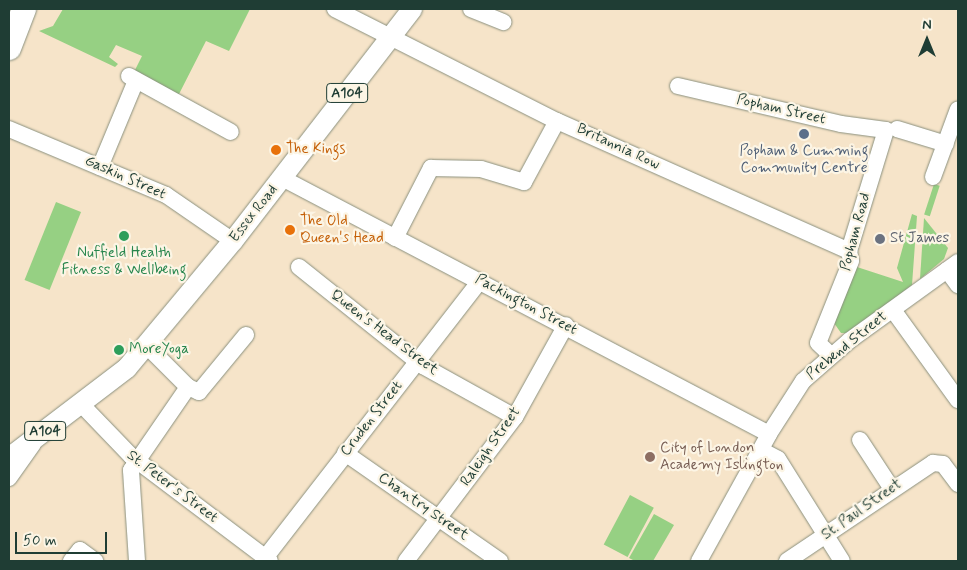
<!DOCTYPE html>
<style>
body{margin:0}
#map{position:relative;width:967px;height:570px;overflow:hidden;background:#f6e4c9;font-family:Mynerve,sans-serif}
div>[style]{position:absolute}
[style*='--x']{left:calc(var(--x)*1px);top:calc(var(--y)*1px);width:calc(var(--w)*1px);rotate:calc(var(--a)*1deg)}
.green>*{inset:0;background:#96d083;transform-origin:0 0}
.roads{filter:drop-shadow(0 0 1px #8a907e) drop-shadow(0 0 1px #8a907e)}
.minor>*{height:16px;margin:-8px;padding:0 8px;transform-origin:8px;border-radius:8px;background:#fff}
.major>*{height:20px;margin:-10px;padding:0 10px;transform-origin:10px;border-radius:10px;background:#fff}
.highway>*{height:24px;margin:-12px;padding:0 12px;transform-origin:12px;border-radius:12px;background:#fff}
.dots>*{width:14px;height:14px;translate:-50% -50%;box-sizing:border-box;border:2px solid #fcf5e5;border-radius:50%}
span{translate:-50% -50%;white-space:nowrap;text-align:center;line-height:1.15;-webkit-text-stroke:4.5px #fcf5e5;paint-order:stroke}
.shield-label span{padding:1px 4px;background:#fcf5e5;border:1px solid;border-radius:4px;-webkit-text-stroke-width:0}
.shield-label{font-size:14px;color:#1f3d34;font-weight:700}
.street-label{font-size:15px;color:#1f3d34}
.food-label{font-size:15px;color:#c56008}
.left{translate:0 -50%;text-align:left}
.service-label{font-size:15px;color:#4e5e75}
.worship-label{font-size:15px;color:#5b616d}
.leisure-label{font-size:15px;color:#27864d}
.education-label{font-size:15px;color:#785e54}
.frame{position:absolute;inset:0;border:10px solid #1f3d34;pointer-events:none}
.north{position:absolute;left:902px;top:15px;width:50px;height:50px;-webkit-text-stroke:4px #fcf5e5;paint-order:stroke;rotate:0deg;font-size:14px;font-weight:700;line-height:20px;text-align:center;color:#1f3d34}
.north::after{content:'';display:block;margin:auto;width:18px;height:22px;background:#1f3d34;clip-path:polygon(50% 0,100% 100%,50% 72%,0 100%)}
.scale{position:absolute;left:15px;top:532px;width:92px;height:22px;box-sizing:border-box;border:2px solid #1f3d34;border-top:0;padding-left:6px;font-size:15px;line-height:18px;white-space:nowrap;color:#1f3d34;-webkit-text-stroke:4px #fcf5e5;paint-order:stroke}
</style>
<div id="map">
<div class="green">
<div style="clip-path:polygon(63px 9px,250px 9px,229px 51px,206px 41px,178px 96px,133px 74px,142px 56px,116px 45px,109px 57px,118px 64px,115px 67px,39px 31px,53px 26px)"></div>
<div style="left:934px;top:184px;width:6px;height:32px;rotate:18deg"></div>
<div style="left:56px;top:202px;width:27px;height:84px;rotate:22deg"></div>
<div style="clip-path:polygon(912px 214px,917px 216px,912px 285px,849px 333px,841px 333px,834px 323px,857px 267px,903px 282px,897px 268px)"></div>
<div style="clip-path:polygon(924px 218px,948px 248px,944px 259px,920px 279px)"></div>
<div style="left:630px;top:495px;width:27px;height:56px;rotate:28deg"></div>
<div style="clip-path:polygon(654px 514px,674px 525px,653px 561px,635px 561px,629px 558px)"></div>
</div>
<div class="roads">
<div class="minor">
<div style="--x:335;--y:9;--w:249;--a:26.8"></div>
<div style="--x:557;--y:121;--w:320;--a:24"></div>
<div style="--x:471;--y:9;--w:35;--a:22"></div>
<div style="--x:129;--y:76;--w:116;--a:28.8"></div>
<div style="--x:678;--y:86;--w:167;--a:13.1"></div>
<div style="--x:841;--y:124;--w:45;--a:7.6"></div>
<div style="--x:886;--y:130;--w:127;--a:107"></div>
<div style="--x:849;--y:251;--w:10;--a:79"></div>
<div style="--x:851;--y:261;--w:88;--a:111.9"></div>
<div style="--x:818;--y:343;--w:18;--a:43"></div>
<div style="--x:9;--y:129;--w:170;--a:22.8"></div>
<div style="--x:166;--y:195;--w:81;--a:34.5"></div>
<div style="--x:897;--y:129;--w:51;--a:17"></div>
<div style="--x:100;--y:167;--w:91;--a:-67.4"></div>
<div style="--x:933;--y:177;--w:72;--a:-69.8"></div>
<div style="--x:282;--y:178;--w:550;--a:27.73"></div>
<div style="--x:395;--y:238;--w:79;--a:-62.8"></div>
<div style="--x:431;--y:168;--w:50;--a:1.1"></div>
<div style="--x:481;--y:169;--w:45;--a:16.8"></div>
<div style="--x:524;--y:182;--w:69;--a:-61.6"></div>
<div style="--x:299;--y:267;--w:159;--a:38.6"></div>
<div style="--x:423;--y:366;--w:105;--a:29"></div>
<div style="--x:947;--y:270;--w:19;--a:54"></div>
<div style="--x:893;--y:310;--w:111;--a:54.2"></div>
<div style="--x:188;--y:387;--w:12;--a:24"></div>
<div style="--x:199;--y:392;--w:74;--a:-50.5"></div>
<div style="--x:82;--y:405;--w:71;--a:46.1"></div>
<div style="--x:131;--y:456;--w:174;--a:37.1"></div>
<div style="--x:860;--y:440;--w:59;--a:56.9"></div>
<div style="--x:761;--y:450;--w:19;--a:28"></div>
<div style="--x:778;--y:459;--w:120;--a:57.9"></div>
<div style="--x:345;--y:453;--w:189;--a:34.9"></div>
<div style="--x:9;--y:478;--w:42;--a:-54.8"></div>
<div style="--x:265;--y:558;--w:351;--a:-52.2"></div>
<div style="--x:71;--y:561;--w:14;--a:-51"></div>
<div style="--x:80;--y:550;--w:19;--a:36"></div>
<div style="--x:137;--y:561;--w:91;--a:-93.8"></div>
<div style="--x:131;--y:470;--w:101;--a:-55.5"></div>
<div style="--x:188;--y:387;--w:58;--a:-135"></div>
<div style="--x:406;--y:561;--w:181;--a:-52.9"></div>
<div style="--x:515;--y:417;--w:105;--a:-61"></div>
<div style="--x:699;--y:561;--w:145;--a:-61.1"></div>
<div style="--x:769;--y:434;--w:63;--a:-57.3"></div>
<div style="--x:803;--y:381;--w:62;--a:-41.1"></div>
<div style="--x:850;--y:340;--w:133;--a:-35.8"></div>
<div style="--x:787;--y:561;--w:176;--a:-33.9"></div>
<div style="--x:933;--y:463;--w:10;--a:6"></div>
<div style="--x:943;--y:464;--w:25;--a:53"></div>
</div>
<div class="major">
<div style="--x:9;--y:458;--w:148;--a:-37.3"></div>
<div style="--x:127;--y:368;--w:165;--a:-50.2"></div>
<div style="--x:233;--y:241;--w:293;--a:-52.3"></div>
</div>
<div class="highway">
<div style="--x:9;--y:48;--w:42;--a:-69"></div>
</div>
</div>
<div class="dots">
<div style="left:804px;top:134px;background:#5c6f8a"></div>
<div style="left:276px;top:150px;background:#e8710a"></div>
<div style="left:290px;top:230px;background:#e8710a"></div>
<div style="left:124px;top:236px;background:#2e9e5b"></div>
<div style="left:880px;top:239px;background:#6b7280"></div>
<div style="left:119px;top:350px;background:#2e9e5b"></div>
<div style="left:650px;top:457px;background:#8d6e63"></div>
</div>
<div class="shield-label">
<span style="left:347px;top:93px">A104</span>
<span style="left:45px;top:431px">A104</span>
</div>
<div class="street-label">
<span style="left:781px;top:110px;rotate:13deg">Popham Street</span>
<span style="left:618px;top:147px;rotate:25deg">Britannia Row</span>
<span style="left:125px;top:178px;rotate:24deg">Gaskin Street</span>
<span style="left:254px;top:214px;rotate:-52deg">Essex Road</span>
<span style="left:856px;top:232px;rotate:-75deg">Popham Road</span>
<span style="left:526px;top:305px;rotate:28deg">Packington Street</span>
<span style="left:384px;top:333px;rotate:37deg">Queen's Head Street</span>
<span style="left:847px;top:346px;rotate:-39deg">Prebend Street</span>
<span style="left:372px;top:419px;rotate:-52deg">Cruden Street</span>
<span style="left:491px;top:447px;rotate:-55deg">Raleigh Street</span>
<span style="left:172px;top:487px;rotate:37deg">St. Peter's Street</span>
<span style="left:423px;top:507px;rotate:35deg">Chantry Street</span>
<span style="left:862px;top:510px;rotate:-35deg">St. Paul Street</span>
</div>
<div class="food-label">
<span class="left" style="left:286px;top:150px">The Kings</span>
<span class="left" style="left:300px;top:230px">The Old<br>Queen's Head</span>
</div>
<div class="service-label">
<span style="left:804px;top:160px">Popham &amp; Cumming<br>Community Centre</span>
</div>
<div class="worship-label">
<span class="left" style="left:890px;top:239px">St James</span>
</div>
<div class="leisure-label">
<span style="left:124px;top:262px">Nuffield Health<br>Fitness &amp; Wellbeing</span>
<span class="left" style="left:129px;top:350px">MoreYoga</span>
</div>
<div class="education-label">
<span class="left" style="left:660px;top:457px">City of London<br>Academy Islington</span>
</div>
<div class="frame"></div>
<div class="north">N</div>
<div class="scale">50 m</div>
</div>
